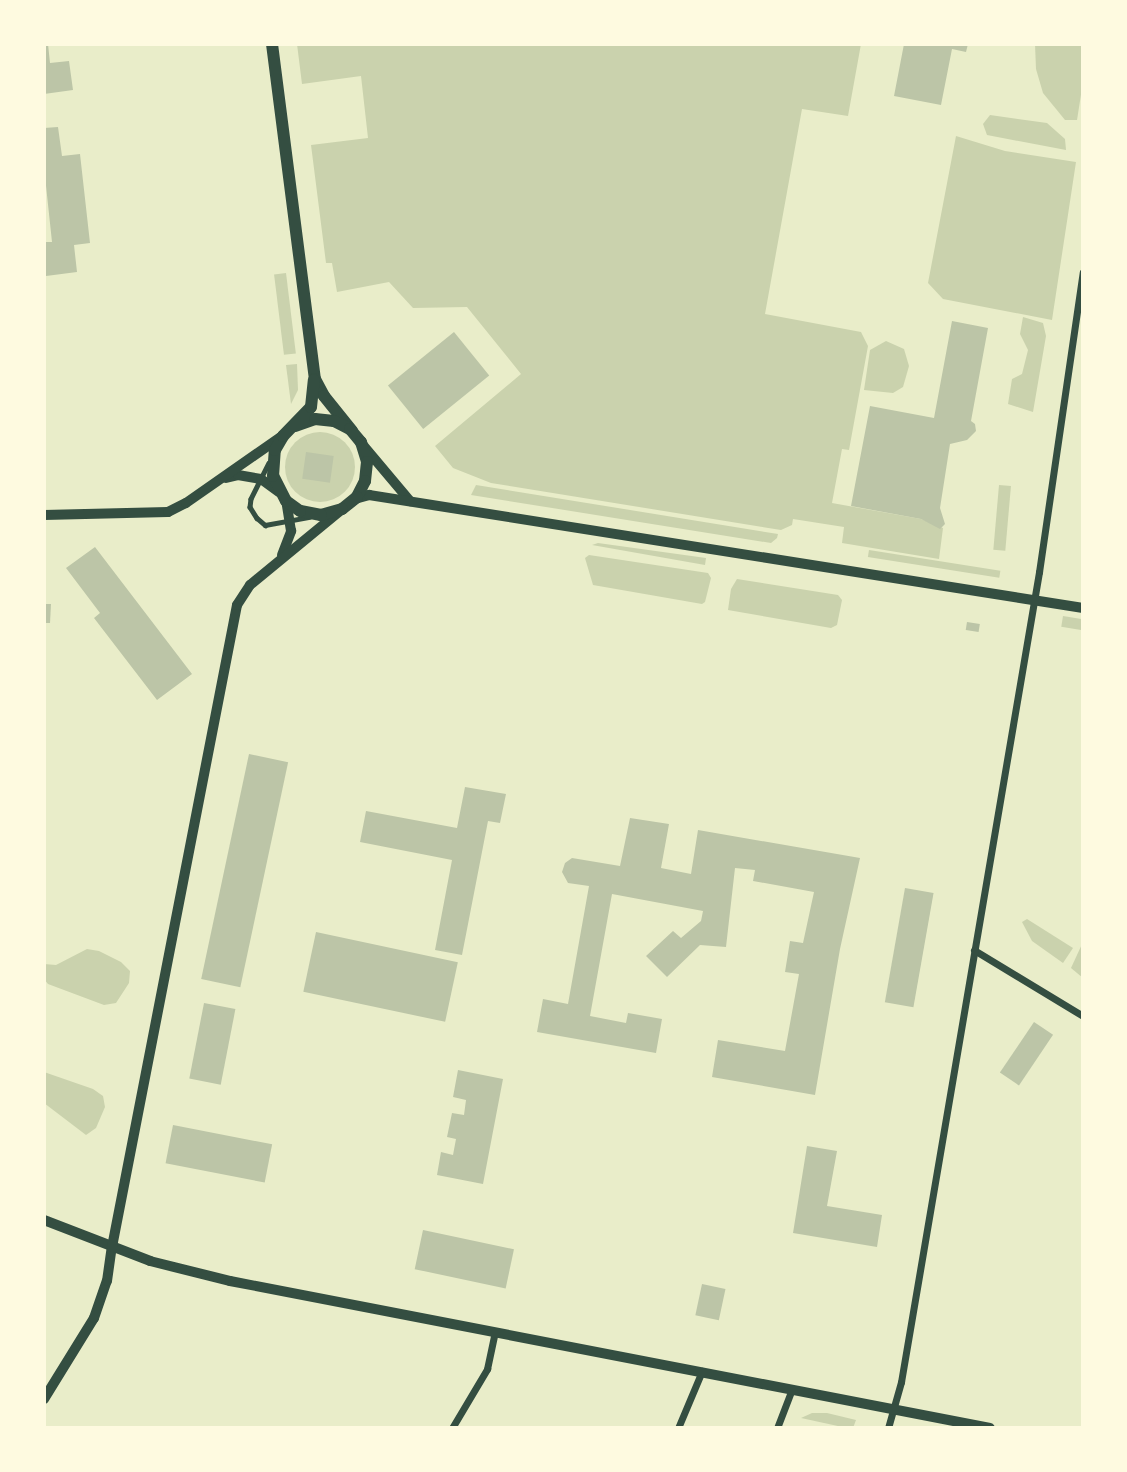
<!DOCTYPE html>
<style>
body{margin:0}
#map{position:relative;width:1127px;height:1472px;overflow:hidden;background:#e9edc9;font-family:Lato,sans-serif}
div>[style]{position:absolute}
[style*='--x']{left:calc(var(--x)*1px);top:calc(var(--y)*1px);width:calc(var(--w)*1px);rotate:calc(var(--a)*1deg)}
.green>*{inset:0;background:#cad2ad;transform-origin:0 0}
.round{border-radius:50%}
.building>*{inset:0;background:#bcc5a7;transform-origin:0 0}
.service>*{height:4.5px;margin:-2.25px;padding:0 2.25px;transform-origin:2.25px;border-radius:2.25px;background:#344e41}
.minor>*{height:7px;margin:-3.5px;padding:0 3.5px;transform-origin:3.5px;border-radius:3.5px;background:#344e41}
.tertiary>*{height:10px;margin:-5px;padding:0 5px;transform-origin:5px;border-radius:5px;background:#344e41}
.secondary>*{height:10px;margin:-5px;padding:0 5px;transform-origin:5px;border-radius:5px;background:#344e41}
.primary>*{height:12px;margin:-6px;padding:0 6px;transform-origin:6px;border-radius:6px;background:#344e41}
span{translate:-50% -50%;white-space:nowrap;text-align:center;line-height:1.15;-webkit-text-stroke:6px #fefae0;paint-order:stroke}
.frame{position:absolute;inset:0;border:46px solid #fefae0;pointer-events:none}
</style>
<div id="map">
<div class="green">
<div style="clip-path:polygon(297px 44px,861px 44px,848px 116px,802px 109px,765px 314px,861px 332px,868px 346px,849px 450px,842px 449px,832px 503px,921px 519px,943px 528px,939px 559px,842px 543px,844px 527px,793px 519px,792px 525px,781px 530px,491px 483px,453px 468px,435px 446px,521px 374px,467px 307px,413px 308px,389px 282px,337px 292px,332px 263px,326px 263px,311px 145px,368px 138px,361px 76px,302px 84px)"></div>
<div style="clip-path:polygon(1035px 44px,1083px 44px,1083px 82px,1077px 120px,1065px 120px,1043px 93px,1036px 69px)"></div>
<div style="clip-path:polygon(990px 115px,1047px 123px,1065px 139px,1066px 150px,987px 135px,983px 124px)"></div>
<div style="clip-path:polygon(956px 136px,1005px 151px,1076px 162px,1052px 320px,943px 299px,928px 283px)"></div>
<div style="left:286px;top:273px;width:81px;height:12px;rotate:83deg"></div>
<div style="clip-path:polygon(1023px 317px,1043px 323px,1046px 336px,1033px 412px,1008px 404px,1012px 379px,1022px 374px,1028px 350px,1020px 334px)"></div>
<div style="clip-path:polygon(886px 341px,904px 349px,909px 366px,903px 387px,893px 393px,864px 390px,870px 350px)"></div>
<div style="clip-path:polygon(297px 364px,298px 390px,291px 404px,286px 365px)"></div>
<div class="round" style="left:285px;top:432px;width:70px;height:70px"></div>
<div style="clip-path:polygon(476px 485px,778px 534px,777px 538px,771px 543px,471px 495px)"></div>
<div style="left:999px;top:485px;width:12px;height:65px;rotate:5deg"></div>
<div style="clip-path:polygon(598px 543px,706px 558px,705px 565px,592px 545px)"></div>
<div style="left:869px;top:550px;width:133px;height:7px;rotate:9deg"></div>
<div style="clip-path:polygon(589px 555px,708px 573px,711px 578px,705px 602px,702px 604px,593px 585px,585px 558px)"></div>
<div style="clip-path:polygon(737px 579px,838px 595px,842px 600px,837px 625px,831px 628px,728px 610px,731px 589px)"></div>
<div style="left:1063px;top:616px;width:20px;height:11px;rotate:9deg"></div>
<div style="clip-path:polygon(1027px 919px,1073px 948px,1063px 963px,1032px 941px,1022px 922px)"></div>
<div style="clip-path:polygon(1083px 942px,1083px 978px,1071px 968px)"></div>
<div style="clip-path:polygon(87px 949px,99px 951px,121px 962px,130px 971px,129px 983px,116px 1003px,104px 1005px,48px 984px,44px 979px,44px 964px,56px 965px)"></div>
<div style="clip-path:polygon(44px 1072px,93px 1089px,103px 1096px,105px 1107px,96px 1128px,86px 1135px,44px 1103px)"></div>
<div style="clip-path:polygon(812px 1413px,827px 1413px,856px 1420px,853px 1428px,847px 1428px,801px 1418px)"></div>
</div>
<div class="building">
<div style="clip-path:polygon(44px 44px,48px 44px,50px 63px,69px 61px,73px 90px,44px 94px)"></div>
<div style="clip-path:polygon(904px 44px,968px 44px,966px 52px,952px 49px,941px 105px,894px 96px)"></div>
<div style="clip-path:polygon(58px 127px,62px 156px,80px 154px,90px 243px,74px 245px,77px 272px,46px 276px,44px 242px,52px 242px,44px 167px,44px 128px)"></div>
<div style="clip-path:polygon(952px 321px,988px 328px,971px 421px,975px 424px,976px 431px,967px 440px,950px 444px,940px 508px,945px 524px,940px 529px,921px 519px,851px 506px,870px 406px,934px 418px)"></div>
<div style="left:454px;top:332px;width:56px;height:85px;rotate:51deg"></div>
<div style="left:306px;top:452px;width:28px;height:27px;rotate:8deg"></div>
<div style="clip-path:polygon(95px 547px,192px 674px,157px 700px,94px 618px,100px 613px,66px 568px)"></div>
<div style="clip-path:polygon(44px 604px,51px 604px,50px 623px,44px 623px)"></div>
<div style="left:967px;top:622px;width:13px;height:8px;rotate:9deg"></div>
<div style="left:249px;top:754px;width:40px;height:230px;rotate:12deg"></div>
<div style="clip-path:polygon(465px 787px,506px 794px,500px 823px,488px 821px,462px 955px,435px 950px,452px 860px,360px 842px,366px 811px,457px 828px)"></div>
<div style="clip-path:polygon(630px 818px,669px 824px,661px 868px,691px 874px,698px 830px,860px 858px,840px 949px,815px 1095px,712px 1077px,718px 1040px,785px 1051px,799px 974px,785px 972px,790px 941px,803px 943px,814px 892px,753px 881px,755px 870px,735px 868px,726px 947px,700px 945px,667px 977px,646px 956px,673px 931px,681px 938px,701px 921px,703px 911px,612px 894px,590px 1016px,626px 1023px,628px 1013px,662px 1019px,656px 1053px,537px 1032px,543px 999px,568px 1004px,589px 886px,568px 883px,562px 872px,565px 863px,572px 858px,620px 866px)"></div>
<div style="left:905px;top:888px;width:29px;height:116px;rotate:10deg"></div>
<div style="left:316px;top:932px;width:145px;height:61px;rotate:12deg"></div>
<div style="left:204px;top:1003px;width:32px;height:77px;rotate:11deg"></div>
<div style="left:1034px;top:1022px;width:23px;height:61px;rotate:34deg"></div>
<div style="clip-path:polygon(458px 1070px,503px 1079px,483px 1184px,437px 1175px,441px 1152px,453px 1155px,456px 1139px,447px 1137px,452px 1113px,464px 1115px,466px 1100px,453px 1097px)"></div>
<div style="left:173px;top:1125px;width:101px;height:39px;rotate:11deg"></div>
<div style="clip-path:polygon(807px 1146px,837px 1151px,827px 1206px,882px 1215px,877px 1247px,793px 1233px)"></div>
<div style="left:423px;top:1230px;width:93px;height:40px;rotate:12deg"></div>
<div style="left:702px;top:1284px;width:24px;height:32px;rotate:12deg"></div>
</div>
<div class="service">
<div style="--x:269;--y:463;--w:40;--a:116.6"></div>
<div style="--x:251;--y:499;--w:8;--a:97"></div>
<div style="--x:250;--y:507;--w:13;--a:58"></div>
<div style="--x:257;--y:518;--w:11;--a:41"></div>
<div style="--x:265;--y:525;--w:45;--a:-10.3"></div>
</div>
<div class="minor">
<div style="--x:974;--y:950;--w:127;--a:31.2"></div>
<div style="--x:452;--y:1428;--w:69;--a:-59.3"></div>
<div style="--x:487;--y:1369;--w:38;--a:-78"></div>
<div style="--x:678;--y:1428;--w:62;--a:-67.2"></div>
<div style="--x:777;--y:1428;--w:42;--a:-69"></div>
<div style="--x:888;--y:1428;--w:48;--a:-74.2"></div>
<div style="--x:901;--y:1382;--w:822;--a:-80.33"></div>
<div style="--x:1039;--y:572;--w:303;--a:-81.7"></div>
</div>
<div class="tertiary">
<div style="--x:226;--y:478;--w:12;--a:-14"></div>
<div style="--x:238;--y:475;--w:23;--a:10"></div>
<div style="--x:261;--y:479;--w:22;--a:36"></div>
<div style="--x:44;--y:515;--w:124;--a:-1.4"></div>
<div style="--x:168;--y:512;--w:20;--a:-27"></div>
<div style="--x:186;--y:503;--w:117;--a:-34.9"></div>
<div style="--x:44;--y:1399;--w:95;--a:-58.3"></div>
<div style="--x:94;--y:1318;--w:39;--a:-71"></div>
<div style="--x:107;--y:1281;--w:34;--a:-82"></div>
</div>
<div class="secondary">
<div style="--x:362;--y:444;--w:75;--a:49.9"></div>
<div style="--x:355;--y:499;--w:15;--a:-16"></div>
<div style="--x:369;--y:495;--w:723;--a:8.99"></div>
<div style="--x:282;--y:555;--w:26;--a:-69"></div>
<div style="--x:291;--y:531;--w:30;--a:-99"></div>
<div style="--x:44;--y:1220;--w:114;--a:21.1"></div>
<div style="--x:150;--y:1261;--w:82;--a:14"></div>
<div style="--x:230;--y:1281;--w:774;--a:10.95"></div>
<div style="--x:112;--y:1247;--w:654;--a:-78.98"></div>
<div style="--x:237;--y:605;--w:24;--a:-57"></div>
<div style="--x:250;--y:585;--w:117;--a:-39.4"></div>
</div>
<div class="primary">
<div style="--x:272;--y:44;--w:338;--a:82.7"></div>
<div style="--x:315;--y:379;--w:19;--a:62"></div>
<div style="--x:324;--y:396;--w:45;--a:51.3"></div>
<div style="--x:295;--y:426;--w:21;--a:-19"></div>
<div style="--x:315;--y:419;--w:19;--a:6"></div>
<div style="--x:334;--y:421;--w:18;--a:27"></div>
<div style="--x:350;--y:429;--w:17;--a:50"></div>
<div style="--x:361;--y:442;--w:21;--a:73"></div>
<div style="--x:367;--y:462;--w:19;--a:96"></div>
<div style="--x:365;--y:481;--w:18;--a:117"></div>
<div style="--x:357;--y:497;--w:19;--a:141"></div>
<div style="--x:342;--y:509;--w:22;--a:164"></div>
<div style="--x:321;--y:515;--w:21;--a:-169"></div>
<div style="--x:300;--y:511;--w:17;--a:-144"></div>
<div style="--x:286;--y:501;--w:28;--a:-117"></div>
<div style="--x:273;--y:476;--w:26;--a:-86"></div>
<div style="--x:275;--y:450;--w:16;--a:-60"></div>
<div style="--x:283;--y:436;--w:40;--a:-46"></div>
<div style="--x:311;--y:407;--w:27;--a:-84"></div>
</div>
<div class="frame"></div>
</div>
